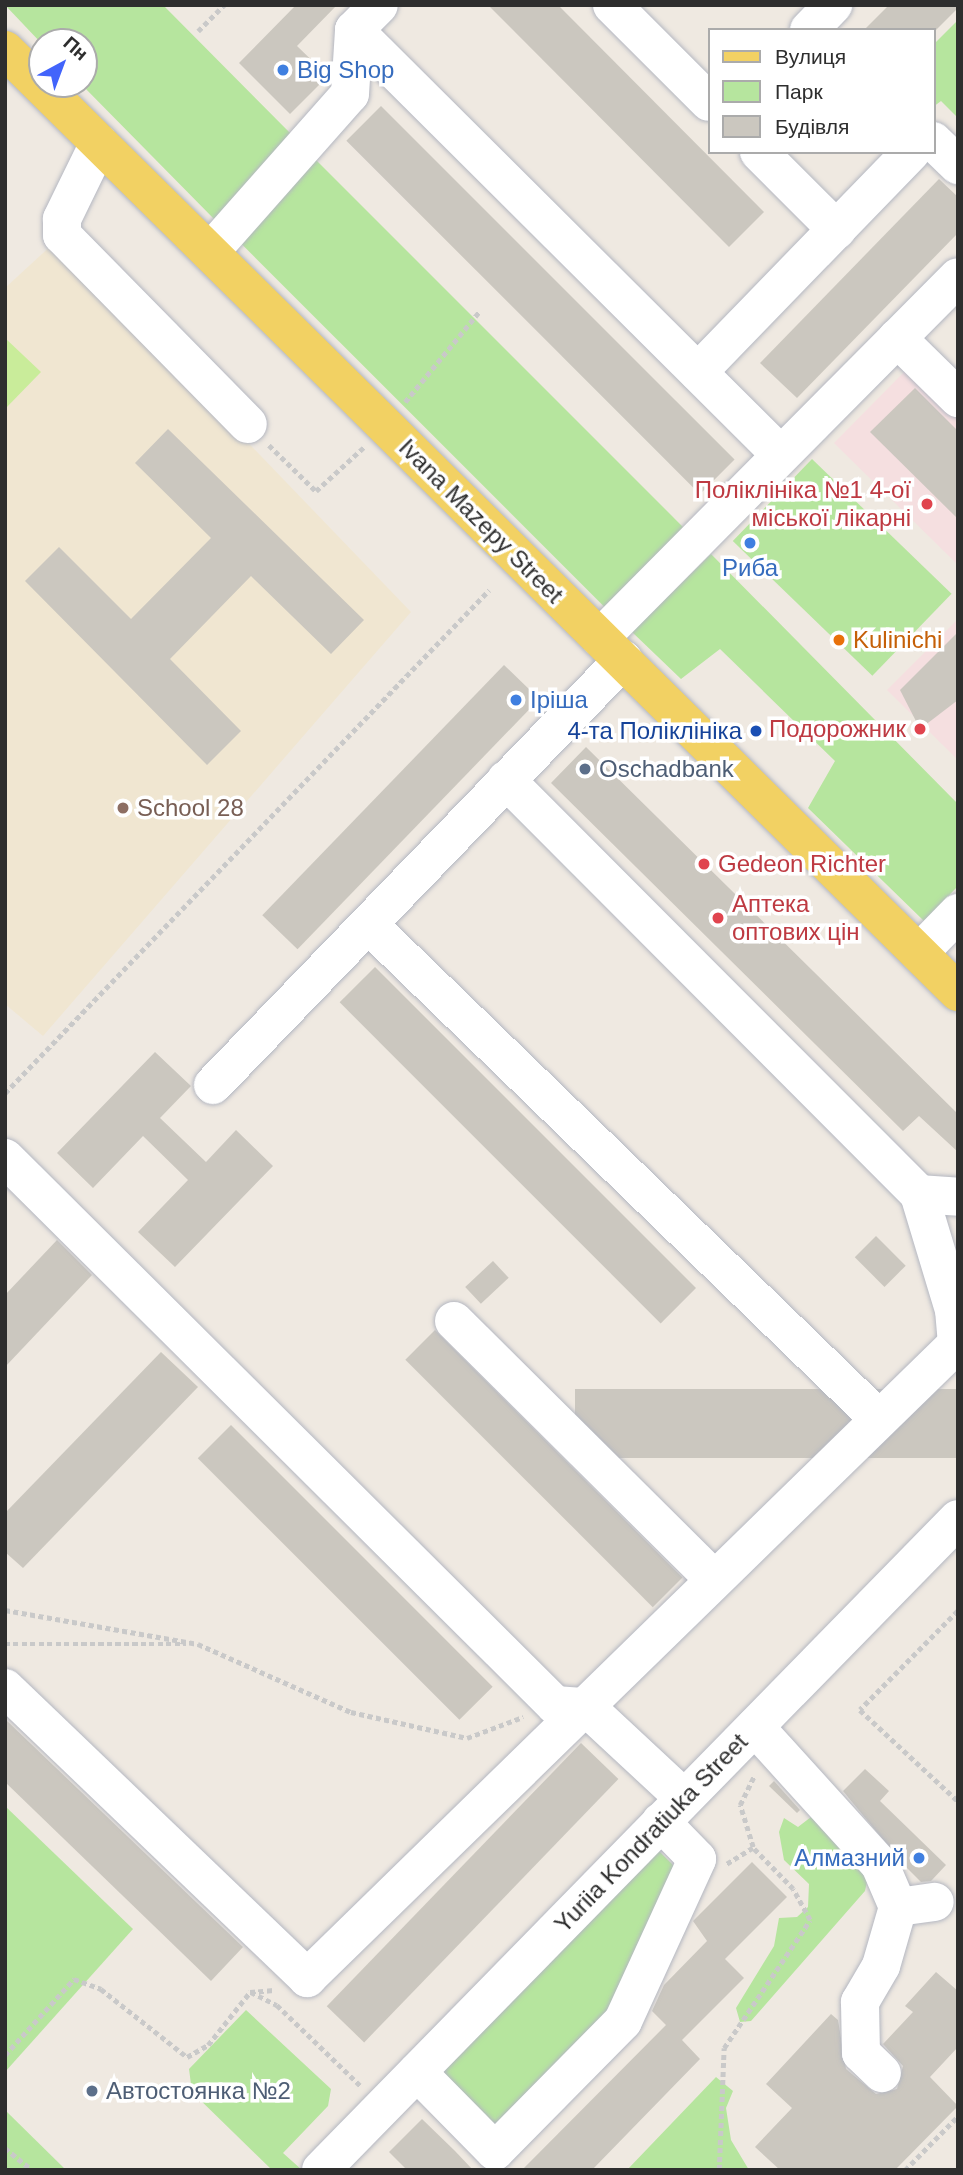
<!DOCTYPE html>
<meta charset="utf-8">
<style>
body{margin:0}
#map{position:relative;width:963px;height:2175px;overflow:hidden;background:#efe9e1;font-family:Arial,sans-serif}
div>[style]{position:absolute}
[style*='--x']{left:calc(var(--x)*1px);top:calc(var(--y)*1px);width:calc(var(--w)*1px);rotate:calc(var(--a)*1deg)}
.education>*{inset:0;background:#f0e6d1}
.medical>*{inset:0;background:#f5dfe0}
.green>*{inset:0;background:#b6e59e;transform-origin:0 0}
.pitch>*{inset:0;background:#c9ec9a}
.building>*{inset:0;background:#cbc7bf;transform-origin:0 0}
.path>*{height:4.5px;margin-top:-2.25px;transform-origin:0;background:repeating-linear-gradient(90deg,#c9c9c9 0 5px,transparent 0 8.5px)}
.roads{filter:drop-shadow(0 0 2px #b4b7c1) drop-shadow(0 0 2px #b4b7c1)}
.minor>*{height:38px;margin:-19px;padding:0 19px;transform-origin:19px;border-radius:19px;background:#fff}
.major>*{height:38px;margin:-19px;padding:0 19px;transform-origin:19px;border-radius:19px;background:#f2d163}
.dots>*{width:19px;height:19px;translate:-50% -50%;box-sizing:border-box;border:4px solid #fff;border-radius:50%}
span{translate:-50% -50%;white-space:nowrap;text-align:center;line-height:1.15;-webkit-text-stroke:7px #fff;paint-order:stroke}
.shop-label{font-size:24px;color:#366cbe}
.left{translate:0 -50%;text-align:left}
.right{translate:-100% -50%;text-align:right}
.health-label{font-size:24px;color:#be3a42}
.street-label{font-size:24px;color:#2e2e2e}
.food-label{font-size:24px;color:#c56008}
.transit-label{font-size:24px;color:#164399}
.service-label{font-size:24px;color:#4e5e75}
.education-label{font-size:24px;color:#785e54}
.frame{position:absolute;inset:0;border:7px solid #2e2e2e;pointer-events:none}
.legend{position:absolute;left:708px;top:28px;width:228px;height:126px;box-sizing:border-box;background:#fff;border:2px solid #ababab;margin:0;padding:9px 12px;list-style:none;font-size:21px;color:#2e2e2e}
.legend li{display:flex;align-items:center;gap:14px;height:35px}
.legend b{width:35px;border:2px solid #ababab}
.north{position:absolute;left:28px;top:28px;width:70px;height:70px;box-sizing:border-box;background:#fff;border:2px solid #ababab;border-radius:50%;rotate:41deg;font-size:19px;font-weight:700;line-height:28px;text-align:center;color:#2e2e2e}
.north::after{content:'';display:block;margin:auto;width:24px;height:32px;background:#4264fb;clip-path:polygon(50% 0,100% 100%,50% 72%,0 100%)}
</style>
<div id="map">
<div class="education">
<div style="clip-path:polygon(55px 242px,411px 612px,43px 1036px,5px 1004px,5px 288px)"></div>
</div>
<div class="medical">
<div style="clip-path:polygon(906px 370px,958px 420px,958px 565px,834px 443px)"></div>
<div style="clip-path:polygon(958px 619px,958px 760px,887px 690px)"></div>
</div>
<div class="green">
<div style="clip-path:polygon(5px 5px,163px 5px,295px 138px,215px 220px,81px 84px,84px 42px,42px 44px)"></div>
<div style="clip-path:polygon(958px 20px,958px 118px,941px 101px,933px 107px,933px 45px)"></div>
<div style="left:316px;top:160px;width:520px;height:112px;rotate:45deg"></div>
<div style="left:812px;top:459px;width:194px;height:114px;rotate:44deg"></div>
<div style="clip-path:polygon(711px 554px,958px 804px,958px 886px,924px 921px,808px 808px,835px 761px,720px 649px,681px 679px,632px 632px)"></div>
<div style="clip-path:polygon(5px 1806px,133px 1929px,5px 2072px)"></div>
<div style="clip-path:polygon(811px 1817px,827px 1821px,868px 1877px,865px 1891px,751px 2021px,740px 2022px,736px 2008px,774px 1946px,779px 1918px,797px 1917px,808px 1907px,809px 1884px,784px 1860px,779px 1832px,784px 1818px,798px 1827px)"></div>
<div style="clip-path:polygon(657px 1849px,678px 1870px,613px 2014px,497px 2131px,437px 2071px)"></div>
<div style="clip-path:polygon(246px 2010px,331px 2089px,328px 2106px,283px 2153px,302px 2170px,272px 2170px,192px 2092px,189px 2069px)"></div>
<div style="clip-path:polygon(716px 2077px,733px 2091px,726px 2108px,731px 2140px,749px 2170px,627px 2170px)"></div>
<div style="clip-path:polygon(5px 2110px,66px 2170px,5px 2170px)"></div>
</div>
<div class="pitch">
<div style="clip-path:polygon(5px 338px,41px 372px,5px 409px)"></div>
</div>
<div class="building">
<div style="clip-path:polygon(296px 5px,337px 5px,297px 46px,328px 76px,290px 114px,239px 63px)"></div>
<div style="clip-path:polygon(488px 5px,558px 5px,764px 212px,729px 247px)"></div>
<div style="clip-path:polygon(889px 5px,958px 5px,958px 8px,936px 30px,864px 30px)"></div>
<div style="left:381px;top:106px;width:500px;height:49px;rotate:45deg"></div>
<div style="clip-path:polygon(939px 179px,958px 197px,958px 233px,797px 398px,760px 363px)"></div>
<div style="clip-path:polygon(915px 388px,958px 431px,958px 519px,870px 432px)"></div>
<div style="clip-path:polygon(168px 429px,364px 620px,331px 654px,251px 576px,170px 659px,241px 731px,207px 765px,25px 581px,59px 547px,131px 619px,211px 538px,135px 463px)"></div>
<div style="clip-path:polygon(958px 632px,958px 700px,920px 729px,900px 690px)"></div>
<div style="left:504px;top:665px;width:49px;height:348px;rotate:44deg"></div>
<div style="clip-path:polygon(586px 747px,958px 1114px,958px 1152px,919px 1116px,903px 1131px,551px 783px)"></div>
<div style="left:375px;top:967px;width:454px;height:50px;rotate:45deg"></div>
<div style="clip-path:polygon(155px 1052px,191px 1086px,160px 1118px,206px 1162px,236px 1130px,273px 1166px,175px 1267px,138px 1232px,188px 1180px,143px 1136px,93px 1188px,57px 1153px)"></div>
<div style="left:876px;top:1236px;width:42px;height:30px;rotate:45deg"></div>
<div style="clip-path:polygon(57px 1240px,92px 1275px,5px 1367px,5px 1295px)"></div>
<div style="left:493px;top:1261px;width:23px;height:38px;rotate:47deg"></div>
<div style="left:435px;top:1330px;width:350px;height:42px;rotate:45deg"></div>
<div style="clip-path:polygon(161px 1352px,198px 1387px,23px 1568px,5px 1552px,5px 1513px)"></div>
<div style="left:958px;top:1389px;width:69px;height:383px;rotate:90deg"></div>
<div style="left:231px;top:1425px;width:370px;height:47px;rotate:45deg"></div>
<div style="clip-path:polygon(5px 1719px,243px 1947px,211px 1981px,5px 1782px)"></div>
<div style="left:581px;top:1743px;width:52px;height:366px;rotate:44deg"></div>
<div style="clip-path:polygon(865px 1769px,889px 1791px,880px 1801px,946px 1865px,931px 1881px,921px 1882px,904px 1865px,843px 1791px)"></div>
<div style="clip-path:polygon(774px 1781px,800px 1810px,797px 1813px,769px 1786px)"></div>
<div style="clip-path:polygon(752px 1862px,787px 1897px,725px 1959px,744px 1978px,682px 2040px,700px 2059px,592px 2170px,522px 2170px,666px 2025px,652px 2011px,664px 1985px,707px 1941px,693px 1921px)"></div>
<div style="clip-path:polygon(936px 1972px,958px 1991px,958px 2047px,930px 2077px,958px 2106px,895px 2170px,780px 2170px,755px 2147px,792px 2108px,766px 2084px,831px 2014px,838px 2020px,846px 2069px,876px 2094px,897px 2089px,903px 2066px,883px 2044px,913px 2012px,905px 2006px)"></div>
<div style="clip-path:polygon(422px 2119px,455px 2151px,473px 2170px,407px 2170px,389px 2152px)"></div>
</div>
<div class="path">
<div style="--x:198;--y:31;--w:37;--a:-45"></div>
<div style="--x:405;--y:402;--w:117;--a:-50.6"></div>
<div style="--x:269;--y:445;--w:66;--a:44.4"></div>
<div style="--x:316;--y:491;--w:65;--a:-42.5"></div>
<div style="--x:5;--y:1093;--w:698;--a:-46.1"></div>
<div style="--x:5;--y:1610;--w:196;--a:10"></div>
<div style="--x:198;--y:1644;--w:167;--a:24"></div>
<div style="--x:351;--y:1712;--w:119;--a:12.6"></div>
<div style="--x:467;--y:1738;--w:60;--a:-20.6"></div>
<div style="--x:958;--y:1611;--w:139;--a:134.7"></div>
<div style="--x:860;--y:1710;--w:134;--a:42.9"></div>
<div style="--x:5;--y:1644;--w:181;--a:0"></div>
<div style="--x:753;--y:1847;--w:44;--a:-107.2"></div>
<div style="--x:740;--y:1805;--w:32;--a:-64"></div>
<div style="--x:251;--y:1992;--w:29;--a:27"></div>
<div style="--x:277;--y:2005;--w:117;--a:44"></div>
<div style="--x:5;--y:2055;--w:103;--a:-47.8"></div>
<div style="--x:74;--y:1979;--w:29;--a:20"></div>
<div style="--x:101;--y:1989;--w:110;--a:38.3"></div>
<div style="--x:187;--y:2057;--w:24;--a:-30"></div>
<div style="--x:208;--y:2045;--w:68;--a:-51.6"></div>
<div style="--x:250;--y:1992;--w:24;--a:-5"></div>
<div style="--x:5;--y:2148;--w:35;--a:39"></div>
<div style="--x:719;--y:2170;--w:122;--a:-87.7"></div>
<div style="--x:724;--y:2048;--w:154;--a:-56.1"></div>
<div style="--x:810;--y:1920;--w:35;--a:-119"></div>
<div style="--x:793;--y:1889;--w:57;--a:-134.3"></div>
<div style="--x:753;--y:1848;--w:31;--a:148"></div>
<div style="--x:905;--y:2170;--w:76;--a:-45.5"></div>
</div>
<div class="roads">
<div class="minor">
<div style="--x:612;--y:5;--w:137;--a:45"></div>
<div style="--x:354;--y:30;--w:602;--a:44.87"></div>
<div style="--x:809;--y:30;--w:35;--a:-46"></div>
<div style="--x:933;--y:141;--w:35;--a:44"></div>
<div style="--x:99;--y:143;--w:85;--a:116"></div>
<div style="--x:62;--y:219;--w:16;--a:90"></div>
<div style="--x:62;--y:235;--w:265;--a:45.5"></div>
<div style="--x:759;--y:152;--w:110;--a:45"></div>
<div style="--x:210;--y:252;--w:211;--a:-48.5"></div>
<div style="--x:350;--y:94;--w:64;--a:-86.4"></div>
<div style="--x:354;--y:30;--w:35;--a:-45"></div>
<div style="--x:897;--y:338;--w:86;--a:44.5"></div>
<div style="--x:698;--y:372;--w:306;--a:-45.9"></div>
<div style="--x:600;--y:638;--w:508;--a:-45.24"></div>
<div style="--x:368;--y:924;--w:711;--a:44.09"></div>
<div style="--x:919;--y:953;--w:56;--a:-45.7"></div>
<div style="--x:213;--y:1085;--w:591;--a:-46.03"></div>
<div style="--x:5;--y:1158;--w:776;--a:44.84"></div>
<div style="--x:555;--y:1705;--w:31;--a:4"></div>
<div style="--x:586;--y:1707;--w:132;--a:42.9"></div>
<div style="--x:919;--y:1194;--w:39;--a:4"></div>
<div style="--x:454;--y:1321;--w:365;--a:44.8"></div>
<div style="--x:5;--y:1688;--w:419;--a:43.8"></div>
<div style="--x:307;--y:1978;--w:908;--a:-44.29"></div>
<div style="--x:957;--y:1344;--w:34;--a:-95"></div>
<div style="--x:954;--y:1310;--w:121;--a:-106.8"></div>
<div style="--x:919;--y:1194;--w:585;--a:-134.93"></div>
<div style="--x:755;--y:1727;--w:186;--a:47.8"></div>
<div style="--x:880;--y:1865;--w:46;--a:66.8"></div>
<div style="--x:898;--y:1907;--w:61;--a:106.1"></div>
<div style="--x:881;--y:1966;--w:42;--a:120.3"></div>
<div style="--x:860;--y:2002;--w:51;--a:88.9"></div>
<div style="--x:861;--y:2053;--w:29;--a:44"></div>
<div style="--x:898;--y:1907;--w:37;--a:-8"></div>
<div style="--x:417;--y:2072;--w:111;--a:45.4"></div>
<div style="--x:495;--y:2151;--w:182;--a:-45.4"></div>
<div style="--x:623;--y:2021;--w:178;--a:-65.4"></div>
<div style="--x:697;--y:1859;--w:52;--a:-134.2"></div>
<div style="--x:321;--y:2170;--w:911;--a:-45.62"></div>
</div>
<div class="major">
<div style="--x:5;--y:50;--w:1340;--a:44.67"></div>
</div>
</div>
<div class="dots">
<div style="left:283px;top:70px;background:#3f7fe0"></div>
<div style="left:927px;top:504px;background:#e0444e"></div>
<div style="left:750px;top:543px;background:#3f7fe0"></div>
<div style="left:839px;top:640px;background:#e8710a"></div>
<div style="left:516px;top:700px;background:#3f7fe0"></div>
<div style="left:920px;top:729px;background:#e0444e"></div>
<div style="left:756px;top:731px;background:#1a4fb4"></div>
<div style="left:585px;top:769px;background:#5c6f8a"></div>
<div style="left:123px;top:808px;background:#8d6e63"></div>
<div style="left:704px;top:864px;background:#e0444e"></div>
<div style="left:718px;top:918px;background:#e0444e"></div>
<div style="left:919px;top:1858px;background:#3f7fe0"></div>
<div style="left:92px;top:2091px;background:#5c6f8a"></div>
</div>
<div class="shop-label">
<span class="left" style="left:297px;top:70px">Big Shop</span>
<span style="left:750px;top:568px">Риба</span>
<span class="left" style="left:530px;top:700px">Іріша</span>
<span class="right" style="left:905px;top:1858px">Алмазний</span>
</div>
<div class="health-label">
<span class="right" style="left:911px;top:504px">Поліклініка №1 4-ої<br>міської лікарні</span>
<span class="right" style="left:906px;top:729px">Подорожник</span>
<span class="left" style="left:718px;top:864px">Gedeon Richter</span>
<span class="left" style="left:732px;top:918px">Аптека<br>оптових цін</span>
</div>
<div class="street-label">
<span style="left:481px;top:521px;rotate:45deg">Ivana Mazepy Street</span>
<span style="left:651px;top:1833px;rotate:-46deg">Yuriia Kondratiuka Street</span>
</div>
<div class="food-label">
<span class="left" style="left:853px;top:640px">Kulinichi</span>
</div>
<div class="transit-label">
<span class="right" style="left:742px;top:731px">4-та Поліклініка</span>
</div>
<div class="service-label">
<span class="left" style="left:599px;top:769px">Oschadbank</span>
<span class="left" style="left:106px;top:2091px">Автостоянка №2</span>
</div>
<div class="education-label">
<span class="left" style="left:137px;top:808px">School 28</span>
</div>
<div class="frame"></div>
<ul class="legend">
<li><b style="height:9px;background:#f2d163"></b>Вулиця</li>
<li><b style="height:19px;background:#b6e59e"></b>Парк</li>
<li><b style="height:19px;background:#cbc7bf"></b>Будівля</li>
</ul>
<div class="north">Пн</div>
</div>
